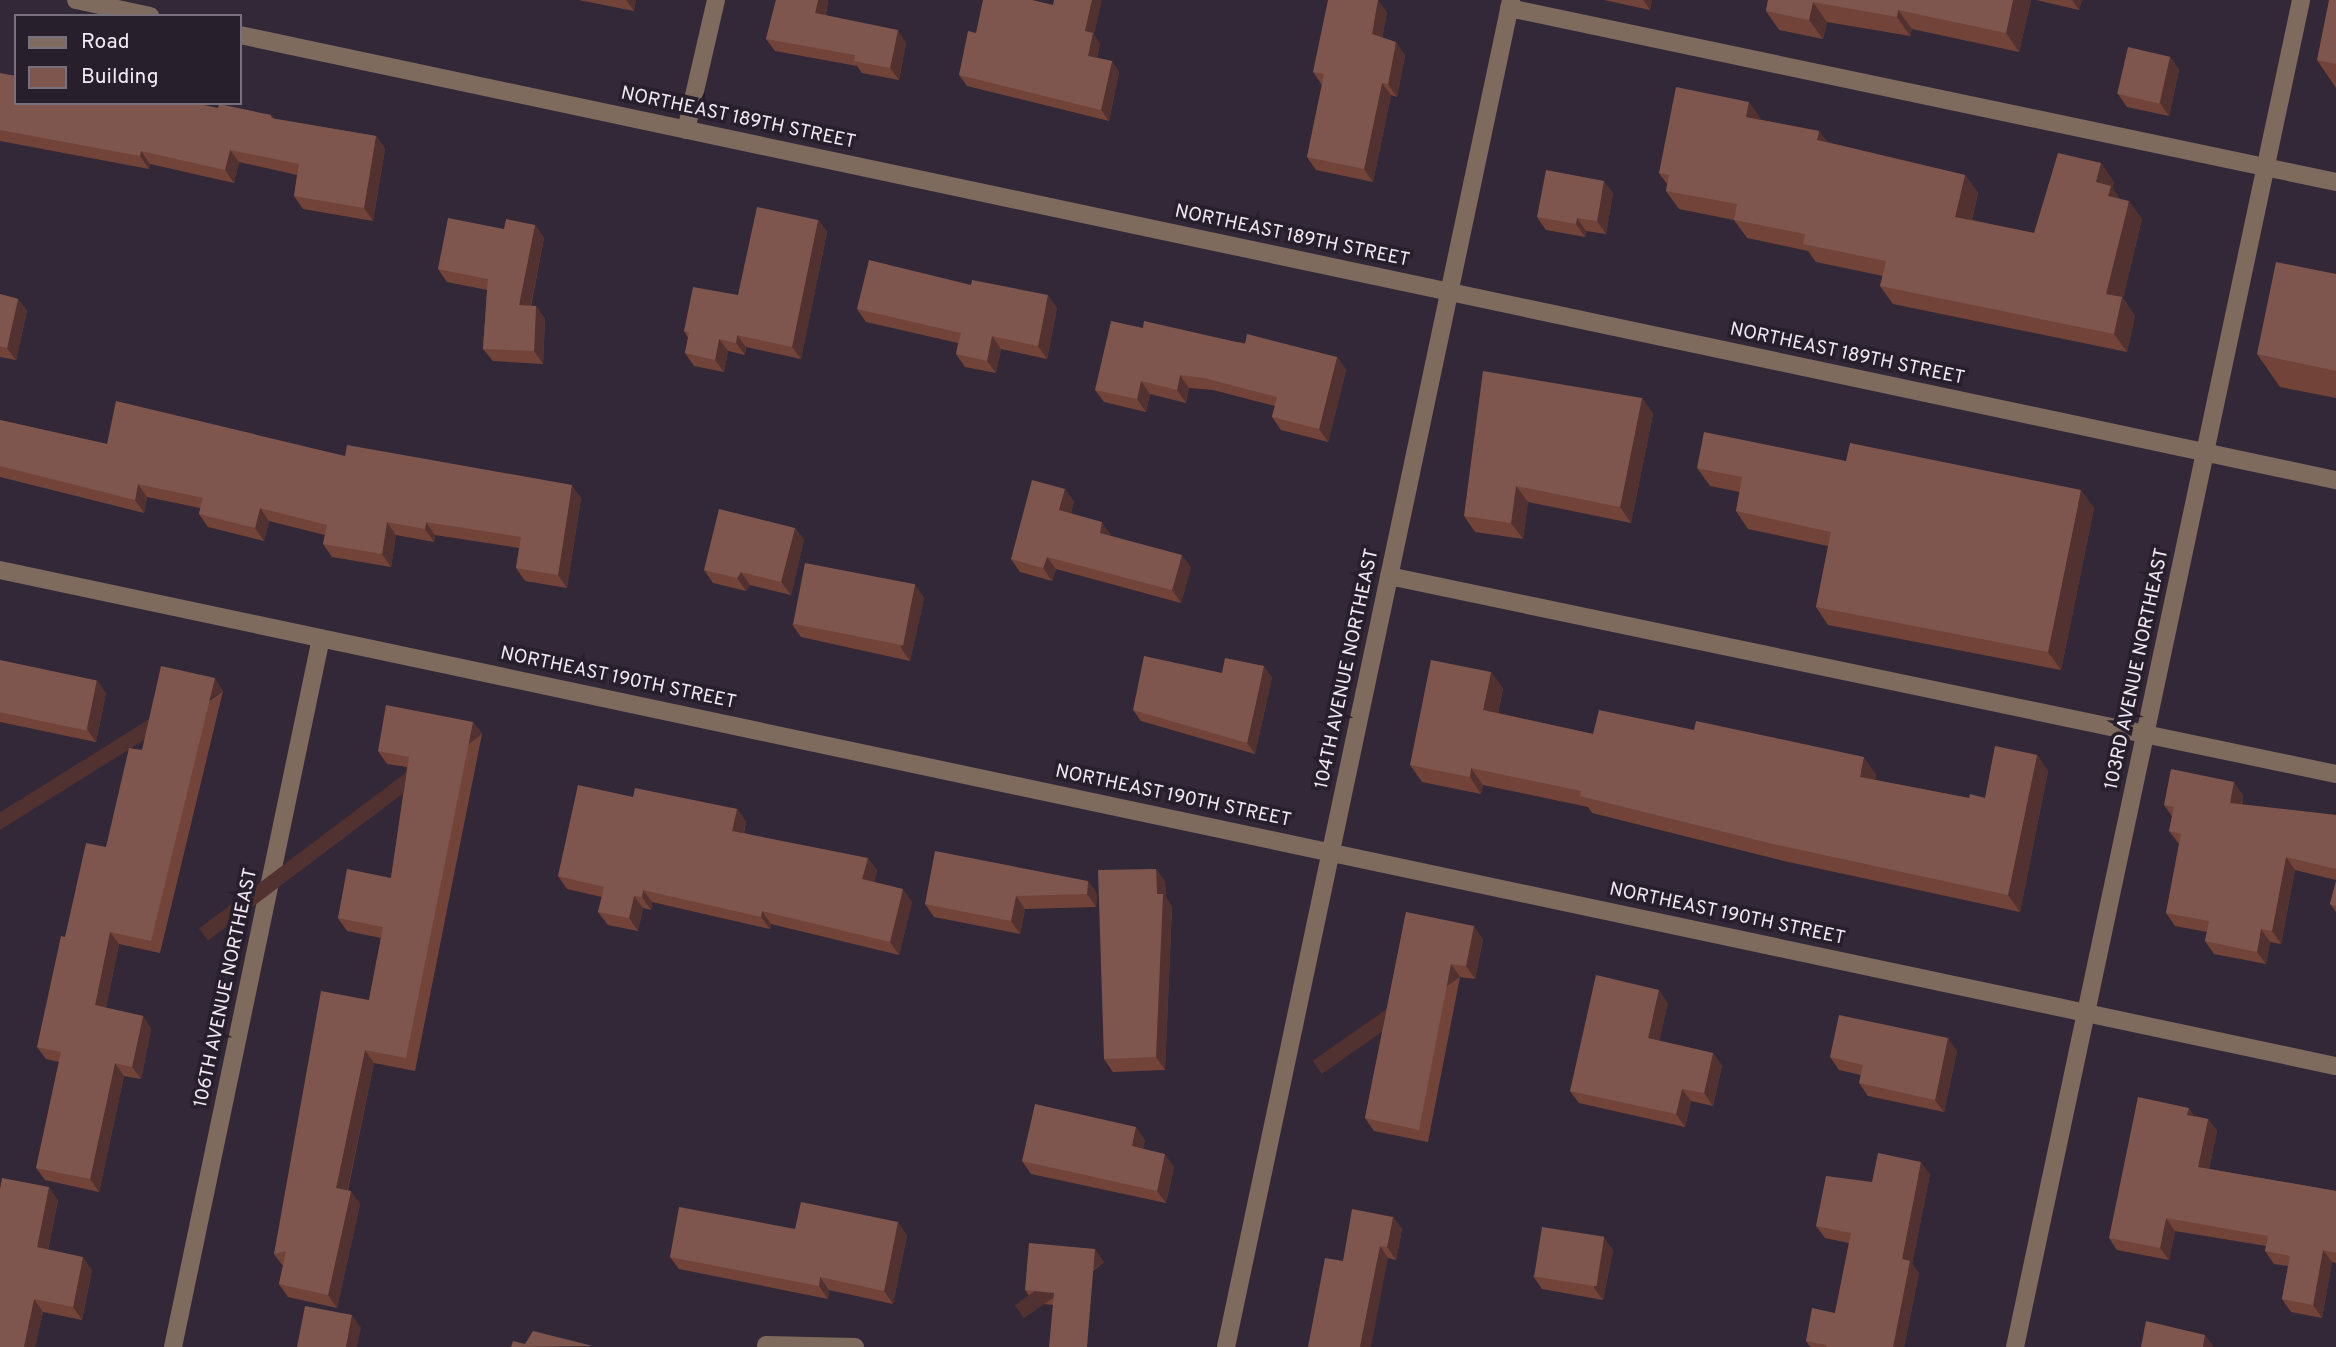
<!DOCTYPE html>
<style>
body{margin:0}
#map{position:relative;width:2336px;height:1347px;overflow:hidden;background:#322837;font-family:Overpass,sans-serif}
div>[style]{position:absolute}
[style*='--x']{left:calc(var(--x)*1px);top:calc(var(--y)*1px);width:calc(var(--w)*1px);rotate:calc(var(--a)*1deg)}
.minor>*{height:18px;margin:-9px;padding:0 9px;transform-origin:9px;border-radius:9px;background:#7f6a5e}
.wall>*{inset:0;background:#724439}
.shaded-wall>*{inset:0;background:#523230;transform-origin:0 0}
.building>*{inset:0;background:#7f564d;transform-origin:0 0}
span{translate:-50% -50%;white-space:nowrap;text-align:center;line-height:1.15;-webkit-text-stroke:7px #281f2c;paint-order:stroke}
.street-label{font-size:19px;color:#f1eaf4}
.legend{position:absolute;left:14px;top:14px;width:228px;height:91px;box-sizing:border-box;background:#281f2c;border:2px solid #78707c;margin:0;padding:9px 12px;list-style:none;font-size:21px;color:#f1eaf4}
.legend li{display:flex;align-items:center;gap:14px;height:35px}
.legend b{width:35px;border:2px solid #78707c}
</style>
<div id="map">
<div class="minor">
<div style="--x:76;--y:0;--w:76;--a:12.2"></div>
<div style="--x:1509;--y:8;--w:845;--a:11.88"></div>
<div style="--x:240;--y:35;--w:2143;--a:11.99"></div>
<div style="--x:686;--y:130;--w:133;--a:-77"></div>
<div style="--x:0;--y:570;--w:2388;--a:11.99"></div>
<div style="--x:1389;--y:576;--w:967;--a:11.81"></div>
<div style="--x:766;--y:1345;--w:89;--a:1.3"></div>
<div style="--x:173;--y:1347;--w:724;--a:-78.21"></div>
<div style="--x:1226;--y:1347;--w:1377;--a:-78.05"></div>
<div style="--x:2015;--y:1347;--w:1377;--a:-78.01"></div>
</div>
<div class="wall">
<div style="clip-path:polygon(579px 0,636px 0,634px 11px)"></div>
<div style="clip-path:polygon(776px 0,828px 0,826px 15px,906px 43px,899px 80px,862px 73px,857px 66px,775px 51px,766px 39px)"></div>
<div style="clip-path:polygon(1604px 0,1652px 0,1650px 10px)"></div>
<div style="clip-path:polygon(1768px 0,2031px 0,2019px 52px,1912px 29px,1910px 36px,1827px 22px,1823px 39px,1779px 30px,1766px 11px)"></div>
<div style="clip-path:polygon(2036px 0,2082px 0,2079px 10px)"></div>
<div style="clip-path:polygon(2336px 0,2336px 88px,2317px 60px)"></div>
<div style="clip-path:polygon(1387px 12px,1382px 37px,1405px 55px,1397px 97px,1391px 95px,1373px 182px,1316px 170px,1307px 157px,1322px 85px,1313px 72px)"></div>
<div style="clip-path:polygon(1094px 35px,1100px 44px,1097px 58px,1112px 61px,1119px 72px,1109px 121px,967px 86px,959px 75px)"></div>
<div style="clip-path:polygon(2170px 57px,2179px 70px,2169px 116px,2127px 107px,2118px 94px)"></div>
<div style="clip-path:polygon(0 73px,16px 103px,218px 108px,271px 115px,274px 119px,376px 136px,385px 149px,373px 221px,303px 209px,294px 196px,297px 175px,239px 162px,234px 183px,150px 164px,149px 169px,0 141px)"></div>
<div style="clip-path:polygon(1762px 120px,1819px 131px,1827px 142px,1965px 175px,1978px 193px,1972px 220px,2034px 233px,2114px 182px,2112px 188px,2120px 199px,2142px 219px,2123px 298px,2135px 316px,2127px 352px,1893px 304px,1880px 286px,1883px 276px,1816px 262px,1808px 251px,1747px 238px,1734px 220px,1679px 209px,1666px 191px,1667px 184px,1659px 173px)"></div>
<div style="clip-path:polygon(1613px 193px,1606px 234px,1586px 231px,1585px 237px,1546px 230px,1537px 217px)"></div>
<div style="clip-path:polygon(818px 220px,827px 232px,801px 359px,746px 347px,745px 355px,728px 351px,724px 372px,694px 366px,685px 353px,688px 338px,684px 331px,738px 295px)"></div>
<div style="clip-path:polygon(535px 225px,544px 238px,531px 306px,536px 306px,545px 319px,543px 364px,493px 361px,483px 349px,487px 290px,447px 282px,438px 269px)"></div>
<div style="clip-path:polygon(2336px 274px,2336px 398px,2280px 387px,2257px 354px)"></div>
<div style="clip-path:polygon(0 294px,18px 299px,27px 311px,16px 360px,0 357px)"></div>
<div style="clip-path:polygon(1057px 308px,1047px 359px,1001px 349px,996px 373px,965px 367px,956px 354px,958px 343px,866px 322px,857px 309px)"></div>
<div style="clip-path:polygon(1143px 328px,1337px 357px,1346px 370px,1328px 442px,1281px 430px,1272px 417px,1275px 406px,1213px 390px,1189px 388px,1186px 403px,1150px 394px,1146px 412px,1104px 402px,1095px 390px)"></div>
<div style="clip-path:polygon(1642px 398px,1653px 414px,1631px 523px,1528px 502px,1523px 539px,1475px 532px,1464px 516px)"></div>
<div style="clip-path:polygon(0 420px,107px 444px,345px 456px,581px 498px,567px 588px,525px 581px,516px 568px,519px 548px,435px 535px,434px 542px,396px 535px,391px 567px,332px 557px,323px 544px,325px 535px,269px 521px,264px 541px,208px 527px,199px 514px,200px 508px,147px 497px,144px 513px,0 477px)"></div>
<div style="clip-path:polygon(1846px 461px,2094px 508px,2061px 670px,1828px 625px,1816px 607px,1828px 546px,1748px 529px,1736px 511px,1740px 492px,1710px 486px,1697px 468px)"></div>
<div style="clip-path:polygon(1074px 501px,1071px 513px,1111px 535px,1111px 536px,1191px 567px,1181px 603px,1056px 569px,1052px 581px,1020px 572px,1011px 559px)"></div>
<div style="clip-path:polygon(795px 528px,804px 540px,791px 595px,750px 585px,746px 591px,713px 583px,704px 570px)"></div>
<div style="clip-path:polygon(915px 585px,924px 598px,910px 661px,801px 637px,792px 624px)"></div>
<div style="clip-path:polygon(0 660px,106px 693px,96px 742px,0 722px)"></div>
<div style="clip-path:polygon(1491px 672px,1503px 689px,1498px 713px,1593px 734px,1876px 774px,1875px 780px,1969px 798px,1985px 798px,2037px 755px,2048px 771px,2020px 912px,1784px 861px,1592px 813px,1588px 807px,1483px 785px,1481px 794px,1422px 782px,1410px 765px)"></div>
<div style="clip-path:polygon(1222px 673px,1272px 677px,1255px 754px,1141px 721px,1133px 710px)"></div>
<div style="clip-path:polygon(223px 691px,160px 953px,119px 944px,106px 1008px,143px 1016px,151px 1029px,141px 1079px,124px 1076px,99px 1192px,45px 1180px,36px 1168px,59px 1062px,46px 1059px,37px 1047px,65px 937px,106px 847px,142px 750px)"></div>
<div style="clip-path:polygon(473px 722px,482px 734px,415px 1071px,374px 1063px,348px 1190px,360px 1204px,337px 1308px,288px 1297px,279px 1284px,283px 1266px,274px 1254px,369px 1000px,381px 938px,347px 931px,338px 918px,391px 878px,407px 767px,387px 764px,378px 751px)"></div>
<div style="clip-path:polygon(2243px 795px,2242px 805px,2336px 815px,2336px 880px,2295px 870px,2281px 944px,2270px 942px,2266px 964px,2214px 954px,2205px 941px,2207px 932px,2175px 926px,2166px 913px,2179px 844px,2169px 831px,2172px 816px,2164px 805px)"></div>
<div style="clip-path:polygon(633px 797px,737px 809px,746px 822px,744px 833px,877px 870px,874px 882px,912px 902px,899px 955px,771px 924px,770px 929px,652px 902px,651px 910px,643px 908px,638px 931px,608px 925px,598px 912px,602px 897px,567px 889px,558px 876px)"></div>
<div style="clip-path:polygon(1156px 869px,1165px 882px,1166px 897px,1172px 907px,1165px 1070px,1113px 1072px,1104px 1059px)"></div>
<div style="clip-path:polygon(1088px 881px,1097px 894px,1096px 907px,1025px 909px,1020px 934px,934px 917px,925px 904px)"></div>
<div style="clip-path:polygon(2336px 881px,2336px 912px,2330px 904px)"></div>
<div style="clip-path:polygon(1406px 912px,1483px 939px,1475px 979px,1460px 977px,1428px 1142px,1374px 1131px,1365px 1118px)"></div>
<div style="clip-path:polygon(1668px 1003px,1659px 1041px,1713px 1053px,1722px 1066px,1713px 1106px,1691px 1101px,1685px 1127px,1579px 1103px,1570px 1091px)"></div>
<div style="clip-path:polygon(1957px 1051px,1944px 1112px,1868px 1096px,1859px 1083px,1861px 1075px,1839px 1070px,1830px 1057px)"></div>
<div style="clip-path:polygon(2195px 1116px,2208px 1119px,2217px 1131px,2209px 1169px,2336px 1191px,2336px 1263px,2332px 1262px,2322px 1318px,2291px 1312px,2282px 1299px,2288px 1266px,2274px 1264px,2265px 1251px,2266px 1246px,2175px 1231px,2169px 1260px,2117px 1250px,2109px 1238px)"></div>
<div style="clip-path:polygon(1145px 1140px,1143px 1149px,1174px 1167px,1166px 1203px,1031px 1174px,1022px 1161px)"></div>
<div style="clip-path:polygon(1930px 1174px,1912px 1264px,1919px 1273px,1904px 1347px,1810px 1347px,1806px 1341px,1835px 1313px,1849px 1243px,1825px 1238px,1816px 1226px,1872px 1182px)"></div>
<div style="clip-path:polygon(2px 1178px,58px 1200px,48px 1250px,92px 1270px,82px 1320px,43px 1312px,35px 1347px)"></div>
<div style="clip-path:polygon(1393px 1217px,1402px 1229px,1396px 1260px,1388px 1258px,1343px 1261px)"></div>
<div style="clip-path:polygon(795px 1229px,907px 1235px,893px 1304px,829px 1290px,828px 1299px,679px 1269px,670px 1257px)"></div>
<div style="clip-path:polygon(1613px 1250px,1603px 1300px,1542px 1289px,1533px 1276px)"></div>
<div style="clip-path:polygon(1104px 1262px,1053px 1305px,1034px 1303px,1025px 1290px)"></div>
</div>
<div class="shaded-wall">
<div style="clip-path:polygon(626px 0,636px 0,634px 11px)"></div>
<div style="clip-path:polygon(818px 0,828px 0,824px 25px,815px 13px)"></div>
<div style="clip-path:polygon(1092px 0,1102px 0,1094px 35px,1100px 44px,1095px 67px,1088px 56px,1085px 31px)"></div>
<div style="clip-path:polygon(1378px 0,1387px 12px,1381px 46px,1372px 34px)"></div>
<div style="clip-path:polygon(1643px 0,1652px 0,1650px 10px)"></div>
<div style="clip-path:polygon(2013px 0,2031px 0,2019px 52px,2006px 33px)"></div>
<div style="clip-path:polygon(2072px 0,2082px 0,2079px 10px)"></div>
<div style="clip-path:polygon(1813px 2px,1827px 22px,1823px 39px,1809px 20px)"></div>
<div style="clip-path:polygon(1898px 10px,1912px 29px,1910px 36px,1897px 17px)"></div>
<div style="clip-path:polygon(898px 30px,906px 43px,899px 80px,890px 68px)"></div>
<div style="clip-path:polygon(1396px 42px,1405px 55px,1397px 97px,1388px 84px)"></div>
<div style="clip-path:polygon(2170px 57px,2179px 70px,2169px 116px,2160px 103px)"></div>
<div style="clip-path:polygon(1112px 61px,1119px 72px,1109px 121px,1101px 110px)"></div>
<div style="clip-path:polygon(1382px 83px,1391px 95px,1373px 182px,1364px 169px)"></div>
<div style="clip-path:polygon(1749px 102px,1762px 120px,1746px 117px)"></div>
<div style="clip-path:polygon(1819px 131px,1832px 150px,1817px 140px)"></div>
<div style="clip-path:polygon(376px 136px,385px 149px,373px 221px,364px 208px)"></div>
<div style="clip-path:polygon(230px 150px,239px 162px,234px 183px,225px 170px)"></div>
<div style="clip-path:polygon(141px 151px,150px 164px,149px 169px,140px 156px)"></div>
<div style="clip-path:polygon(2101px 163px,2114px 182px,2112px 188px,2124px 204px,2121px 214px,2096px 182px)"></div>
<div style="clip-path:polygon(1965px 175px,1978px 193px,1968px 235px,1955px 217px)"></div>
<div style="clip-path:polygon(1604px 181px,1613px 193px,1606px 234px,1597px 221px)"></div>
<div style="clip-path:polygon(2129px 201px,2142px 219px,2123px 298px,2135px 316px,2127px 352px,2114px 334px,2106px 294px)"></div>
<div style="clip-path:polygon(1577px 218px,1586px 231px,1585px 237px,1576px 224px)"></div>
<div style="clip-path:polygon(818px 220px,827px 232px,801px 359px,792px 347px)"></div>
<div style="clip-path:polygon(535px 225px,544px 238px,528px 318px,519px 305px)"></div>
<div style="clip-path:polygon(1048px 295px,1057px 308px,1047px 359px,1038px 346px)"></div>
<div style="clip-path:polygon(18px 299px,27px 311px,16px 360px,7px 348px)"></div>
<div style="clip-path:polygon(536px 306px,545px 319px,543px 364px,534px 351px)"></div>
<div style="clip-path:polygon(737px 335px,746px 347px,745px 355px,736px 343px)"></div>
<div style="clip-path:polygon(992px 336px,1001px 349px,996px 373px,987px 361px)"></div>
<div style="clip-path:polygon(719px 339px,728px 351px,724px 372px,715px 360px)"></div>
<div style="clip-path:polygon(1337px 357px,1346px 370px,1328px 442px,1319px 429px)"></div>
<div style="clip-path:polygon(1180px 375px,1189px 388px,1186px 403px,1177px 390px)"></div>
<div style="clip-path:polygon(1141px 381px,1150px 394px,1146px 412px,1137px 399px)"></div>
<div style="clip-path:polygon(1642px 398px,1653px 414px,1631px 523px,1620px 507px)"></div>
<div style="clip-path:polygon(138px 484px,147px 497px,144px 513px,135px 500px)"></div>
<div style="clip-path:polygon(572px 485px,581px 498px,567px 588px,558px 575px)"></div>
<div style="clip-path:polygon(1516px 486px,1528px 502px,1523px 539px,1511px 523px)"></div>
<div style="clip-path:polygon(1065px 489px,1074px 501px,1068px 523px,1059px 510px)"></div>
<div style="clip-path:polygon(2081px 490px,2094px 508px,2061px 670px,2048px 652px)"></div>
<div style="clip-path:polygon(260px 508px,269px 521px,264px 541px,255px 528px)"></div>
<div style="clip-path:polygon(387px 522px,396px 535px,391px 567px,382px 554px)"></div>
<div style="clip-path:polygon(426px 522px,435px 535px,434px 542px,425px 529px)"></div>
<div style="clip-path:polygon(1102px 522px,1111px 535px,1109px 546px,1100px 533px)"></div>
<div style="clip-path:polygon(795px 528px,804px 540px,791px 595px,781px 582px)"></div>
<div style="clip-path:polygon(1182px 555px,1191px 567px,1181px 603px,1172px 590px)"></div>
<div style="clip-path:polygon(1047px 557px,1056px 569px,1052px 581px,1043px 568px)"></div>
<div style="clip-path:polygon(741px 572px,750px 585px,746px 591px,737px 578px)"></div>
<div style="clip-path:polygon(915px 585px,924px 598px,910px 661px,901px 648px)"></div>
<div style="clip-path:polygon(1264px 666px,1272px 677px,1255px 754px,1247px 743px)"></div>
<div style="clip-path:polygon(1491px 672px,1503px 689px,1495px 726px,1483px 710px)"></div>
<div style="left:215px;top:678px;width:15px;height:271px;rotate:58deg"></div>
<div style="clip-path:polygon(97px 680px,106px 693px,96px 742px,87px 729px)"></div>
<div style="left:473px;top:722px;width:15px;height:343px;rotate:53deg"></div>
<div style="clip-path:polygon(2037px 755px,2048px 771px,2020px 912px,2008px 895px)"></div>
<div style="clip-path:polygon(1864px 757px,1876px 774px,1872px 793px,1860px 777px)"></div>
<div style="clip-path:polygon(1471px 768px,1483px 785px,1481px 794px,1470px 777px)"></div>
<div style="clip-path:polygon(2234px 782px,2243px 795px,2239px 816px,2230px 803px)"></div>
<div style="clip-path:polygon(737px 809px,746px 822px,741px 843px,732px 831px)"></div>
<div style="clip-path:polygon(2286px 857px,2295px 870px,2281px 944px,2272px 931px)"></div>
<div style="clip-path:polygon(868px 858px,877px 870px,871px 892px,862px 879px)"></div>
<div style="clip-path:polygon(1156px 869px,1165px 882px,1166px 897px,1172px 907px,1165px 1070px,1156px 1057px,1157px 894px)"></div>
<div style="clip-path:polygon(1088px 881px,1097px 894px,1096px 907px,1087px 894px)"></div>
<div style="clip-path:polygon(903px 889px,912px 902px,899px 955px,890px 942px)"></div>
<div style="clip-path:polygon(643px 890px,652px 902px,651px 910px,642px 897px)"></div>
<div style="clip-path:polygon(634px 896px,643px 908px,638px 931px,629px 918px)"></div>
<div style="clip-path:polygon(1016px 896px,1025px 909px,1020px 934px,1011px 921px)"></div>
<div style="clip-path:polygon(762px 911px,771px 924px,770px 929px,761px 917px)"></div>
<div style="clip-path:polygon(1474px 926px,1483px 939px,1475px 979px,1466px 966px)"></div>
<div style="clip-path:polygon(2261px 929px,2270px 942px,2266px 964px,2257px 952px)"></div>
<div style="clip-path:polygon(110px 932px,119px 944px,104px 1018px,95px 1005px)"></div>
<div style="left:1451px;top:964px;width:16px;height:169px;rotate:55deg"></div>
<div style="clip-path:polygon(1659px 990px,1668px 1003px,1657px 1051px,1648px 1038px)"></div>
<div style="clip-path:polygon(143px 1016px,151px 1029px,141px 1079px,132px 1067px)"></div>
<div style="clip-path:polygon(1948px 1038px,1957px 1051px,1944px 1112px,1935px 1100px)"></div>
<div style="clip-path:polygon(365px 1050px,374px 1063px,345px 1201px,336px 1188px)"></div>
<div style="clip-path:polygon(1713px 1053px,1722px 1066px,1713px 1106px,1704px 1093px)"></div>
<div style="clip-path:polygon(115px 1063px,124px 1076px,99px 1192px,90px 1179px)"></div>
<div style="clip-path:polygon(1682px 1089px,1691px 1101px,1685px 1127px,1676px 1114px)"></div>
<div style="clip-path:polygon(2189px 1108px,2197px 1120px,2187px 1115px)"></div>
<div style="clip-path:polygon(2208px 1119px,2217px 1131px,2207px 1179px,2198px 1167px)"></div>
<div style="clip-path:polygon(1136px 1127px,1145px 1140px,1141px 1159px,1132px 1146px)"></div>
<div style="clip-path:polygon(1165px 1154px,1174px 1167px,1166px 1203px,1157px 1191px)"></div>
<div style="clip-path:polygon(1921px 1162px,1930px 1174px,1912px 1264px,1919px 1273px,1904px 1347px,1893px 1347px,1902px 1259px)"></div>
<div style="clip-path:polygon(49px 1187px,58px 1200px,46px 1260px,37px 1247px)"></div>
<div style="clip-path:polygon(351px 1191px,360px 1204px,337px 1308px,328px 1295px)"></div>
<div style="clip-path:polygon(1393px 1217px,1402px 1229px,1396px 1260px,1387px 1247px)"></div>
<div style="clip-path:polygon(2166px 1218px,2175px 1231px,2169px 1260px,2160px 1248px)"></div>
<div style="clip-path:polygon(898px 1222px,907px 1235px,893px 1304px,884px 1291px)"></div>
<div style="clip-path:polygon(1604px 1237px,1613px 1250px,1603px 1300px,1594px 1288px)"></div>
<div style="clip-path:polygon(1380px 1246px,1388px 1258px,1371px 1347px,1360px 1347px)"></div>
<div style="left:1095px;top:1249px;width:16px;height:98px;rotate:55deg"></div>
<div style="clip-path:polygon(2323px 1250px,2332px 1262px,2322px 1318px,2313px 1305px)"></div>
<div style="clip-path:polygon(83px 1257px,92px 1270px,82px 1320px,73px 1307px)"></div>
<div style="clip-path:polygon(820px 1277px,829px 1290px,828px 1299px,819px 1286px)"></div>
<div style="clip-path:polygon(34px 1299px,43px 1312px,35px 1347px,24px 1347px)"></div>
<div style="clip-path:polygon(352px 1315px,361px 1328px,357px 1347px,346px 1347px)"></div>
<div style="clip-path:polygon(2205px 1335px,2214px 1347px,2203px 1347px)"></div>
</div>
<div class="building">
<div style="clip-path:polygon(776px 0,818px 0,815px 13px,898px 30px,890px 68px,854px 61px,855px 55px,766px 39px)"></div>
<div style="clip-path:polygon(983px 0,1032px 0,1053px 5px,1054px 0,1092px 0,1085px 31px,1093px 33px,1088px 56px,1112px 61px,1101px 110px,959px 75px,968px 31px,976px 33px)"></div>
<div style="clip-path:polygon(1328px 0,1378px 0,1372px 34px,1396px 42px,1388px 84px,1382px 83px,1364px 169px,1307px 157px,1324px 74px,1313px 72px)"></div>
<div style="clip-path:polygon(1768px 0,2013px 0,2006px 33px,1898px 10px,1897px 17px,1813px 2px,1809px 20px,1766px 11px)"></div>
<div style="clip-path:polygon(2329px 0,2336px 0,2336px 64px,2317px 60px)"></div>
<div style="left:2128px;top:47px;width:43px;height:48px;rotate:13deg"></div>
<div style="clip-path:polygon(0 73px,16px 76px,16px 103px,195px 103px,218px 108px,219px 104px,271px 115px,271px 118px,376px 136px,364px 208px,294px 196px,299px 164px,230px 150px,225px 170px,141px 151px,140px 156px,0 130px)"></div>
<div style="clip-path:polygon(1676px 87px,1749px 102px,1746px 117px,1819px 131px,1817px 140px,1965px 175px,1955px 217px,2034px 233px,2058px 153px,2101px 163px,2096px 182px,2111px 186px,2108px 196px,2129px 201px,2106px 294px,2122px 297px,2114px 334px,1880px 286px,1886px 261px,1803px 244px,1805px 234px,1734px 220px,1737px 204px,1666px 191px,1669px 175px,1659px 173px)"></div>
<div style="clip-path:polygon(1546px 170px,1604px 181px,1597px 221px,1577px 218px,1576px 224px,1537px 217px)"></div>
<div style="clip-path:polygon(757px 207px,818px 220px,792px 347px,737px 335px,736px 343px,719px 339px,715px 360px,685px 353px,689px 333px,684px 331px,693px 287px,738px 295px)"></div>
<div style="clip-path:polygon(448px 218px,504px 229px,506px 219px,535px 225px,519px 305px,536px 306px,534px 351px,483px 349px,488px 279px,438px 269px)"></div>
<div style="clip-path:polygon(869px 260px,971px 285px,972px 280px,1048px 295px,1038px 346px,992px 336px,987px 361px,956px 354px,961px 333px,857px 309px)"></div>
<div style="clip-path:polygon(2276px 262px,2336px 274px,2336px 371px,2257px 354px)"></div>
<div style="clip-path:polygon(0 294px,18px 299px,7px 348px,0 346px)"></div>
<div style="clip-path:polygon(1111px 321px,1143px 328px,1144px 321px,1245px 344px,1247px 334px,1337px 357px,1319px 429px,1272px 417px,1277px 397px,1204px 378px,1180px 375px,1177px 390px,1141px 381px,1137px 399px,1095px 390px)"></div>
<div style="clip-path:polygon(1483px 371px,1642px 398px,1620px 507px,1516px 486px,1511px 523px,1464px 516px)"></div>
<div style="clip-path:polygon(116px 401px,345px 456px,347px 445px,572px 485px,558px 575px,516px 568px,521px 537px,426px 522px,425px 529px,387px 522px,382px 554px,323px 544px,327px 525px,260px 508px,255px 528px,199px 514px,203px 498px,138px 484px,135px 500px,0 466px,0 420px,107px 444px)"></div>
<div style="clip-path:polygon(1704px 432px,1846px 461px,1850px 443px,2081px 490px,2048px 652px,1816px 607px,1831px 532px,1736px 511px,1742px 477px,1697px 468px)"></div>
<div style="clip-path:polygon(1032px 480px,1065px 489px,1059px 510px,1102px 522px,1100px 533px,1182px 555px,1172px 590px,1047px 557px,1043px 568px,1011px 559px)"></div>
<div style="clip-path:polygon(719px 509px,795px 528px,781px 582px,741px 572px,737px 578px,704px 570px)"></div>
<div style="left:805px;top:563px;width:112px;height:62px;rotate:11deg"></div>
<div style="clip-path:polygon(1144px 656px,1222px 673px,1225px 658px,1264px 666px,1247px 743px,1133px 710px)"></div>
<div style="left:0;top:660px;width:99px;height:51px;rotate:12deg"></div>
<div style="clip-path:polygon(1431px 660px,1491px 672px,1483px 710px,1593px 734px,1599px 710px,1694px 730px,1696px 721px,1864px 757px,1860px 777px,1969px 798px,1970px 794px,1985px 798px,1995px 746px,2037px 755px,2008px 895px,1773px 844px,1580px 796px,1581px 791px,1471px 768px,1470px 777px,1410px 765px)"></div>
<div style="clip-path:polygon(161px 666px,215px 678px,151px 941px,110px 932px,95px 1005px,143px 1016px,132px 1067px,115px 1063px,90px 1179px,36px 1168px,61px 1052px,37px 1047px,61px 936px,65px 937px,86px 843px,106px 847px,129px 748px,142px 750px)"></div>
<div style="clip-path:polygon(386px 705px,473px 722px,406px 1058px,365px 1050px,336px 1188px,351px 1191px,328px 1295px,279px 1284px,286px 1251px,274px 1254px,321px 991px,369px 1000px,383px 927px,338px 918px,347px 869px,391px 878px,409px 757px,378px 751px)"></div>
<div style="clip-path:polygon(2171px 769px,2234px 782px,2230px 803px,2336px 815px,2336px 869px,2286px 857px,2272px 931px,2261px 929px,2257px 952px,2205px 941px,2209px 921px,2166px 913px,2181px 834px,2169px 831px,2174px 807px,2164px 805px)"></div>
<div style="clip-path:polygon(578px 785px,633px 797px,635px 788px,737px 809px,732px 831px,868px 858px,862px 879px,903px 889px,890px 942px,762px 911px,761px 917px,643px 890px,642px 897px,634px 896px,629px 918px,598px 912px,604px 887px,558px 876px)"></div>
<div style="clip-path:polygon(935px 851px,1088px 881px,1087px 894px,1016px 896px,1011px 921px,925px 904px)"></div>
<div style="clip-path:polygon(1156px 869px,1157px 894px,1163px 894px,1156px 1057px,1104px 1059px,1098px 870px)"></div>
<div style="clip-path:polygon(2336px 881px,2336px 906px,2330px 904px)"></div>
<div style="clip-path:polygon(1406px 912px,1474px 926px,1466px 966px,1451px 964px,1419px 1130px,1365px 1118px)"></div>
<div style="clip-path:polygon(1596px 975px,1659px 990px,1648px 1038px,1713px 1053px,1704px 1093px,1682px 1089px,1676px 1114px,1570px 1091px)"></div>
<div style="clip-path:polygon(1839px 1015px,1948px 1038px,1935px 1100px,1859px 1083px,1863px 1065px,1830px 1057px)"></div>
<div style="clip-path:polygon(2138px 1097px,2189px 1108px,2187px 1115px,2208px 1119px,2198px 1167px,2336px 1191px,2336px 1253px,2323px 1250px,2313px 1305px,2282px 1299px,2290px 1256px,2265px 1251px,2268px 1236px,2166px 1218px,2160px 1248px,2109px 1238px)"></div>
<div style="clip-path:polygon(1035px 1104px,1136px 1127px,1132px 1146px,1165px 1154px,1157px 1191px,1022px 1161px)"></div>
<div style="clip-path:polygon(1878px 1153px,1921px 1162px,1902px 1259px,1910px 1261px,1893px 1347px,1826px 1347px,1827px 1345px,1806px 1341px,1812px 1308px,1835px 1313px,1851px 1233px,1816px 1226px,1826px 1176px,1872px 1182px)"></div>
<div style="clip-path:polygon(2px 1178px,49px 1187px,37px 1247px,83px 1257px,73px 1307px,34px 1299px,24px 1347px,0 1347px,0 1189px)"></div>
<div style="clip-path:polygon(801px 1202px,898px 1222px,884px 1291px,820px 1277px,819px 1286px,670px 1257px,679px 1207px,795px 1229px)"></div>
<div style="clip-path:polygon(1352px 1209px,1393px 1217px,1387px 1247px,1380px 1246px,1360px 1347px,1308px 1347px,1325px 1258px,1343px 1261px)"></div>
<div style="left:1542px;top:1227px;width:63px;height:50px;rotate:9deg"></div>
<div style="clip-path:polygon(1029px 1243px,1095px 1249px,1087px 1347px,1049px 1347px,1054px 1293px,1025px 1290px)"></div>
<div style="clip-path:polygon(305px 1306px,352px 1315px,346px 1347px,297px 1347px)"></div>
<div style="clip-path:polygon(2146px 1321px,2205px 1335px,2203px 1347px,2141px 1347px)"></div>
<div style="clip-path:polygon(533px 1331px,593px 1346px,511px 1347px,513px 1341px,525px 1344px)"></div>
</div>
<div class="street-label">
<span style="left:738px;top:119px;rotate:12deg">NORTHEAST 189TH STREET</span>
<span style="left:1292px;top:237px;rotate:12deg">NORTHEAST 189TH STREET</span>
<span style="left:1847px;top:355px;rotate:12deg">NORTHEAST 189TH STREET</span>
<span style="left:1348px;top:669px;rotate:-78deg">104TH AVENUE NORTHEAST</span>
<span style="left:2138px;top:669px;rotate:-78deg">103RD AVENUE NORTHEAST</span>
<span style="left:618px;top:679px;rotate:12deg">NORTHEAST 190TH STREET</span>
<span style="left:1173px;top:797px;rotate:12deg">NORTHEAST 190TH STREET</span>
<span style="left:1727px;top:915px;rotate:12deg">NORTHEAST 190TH STREET</span>
<span style="left:227px;top:988px;rotate:-78deg">106TH AVENUE NORTHEAST</span>
</div>
<ul class="legend">
<li><b style="height:9px;background:#7f6a5e"></b>Road</li>
<li><b style="height:19px;background:#7f564d"></b>Building</li>
</ul>
</div>
